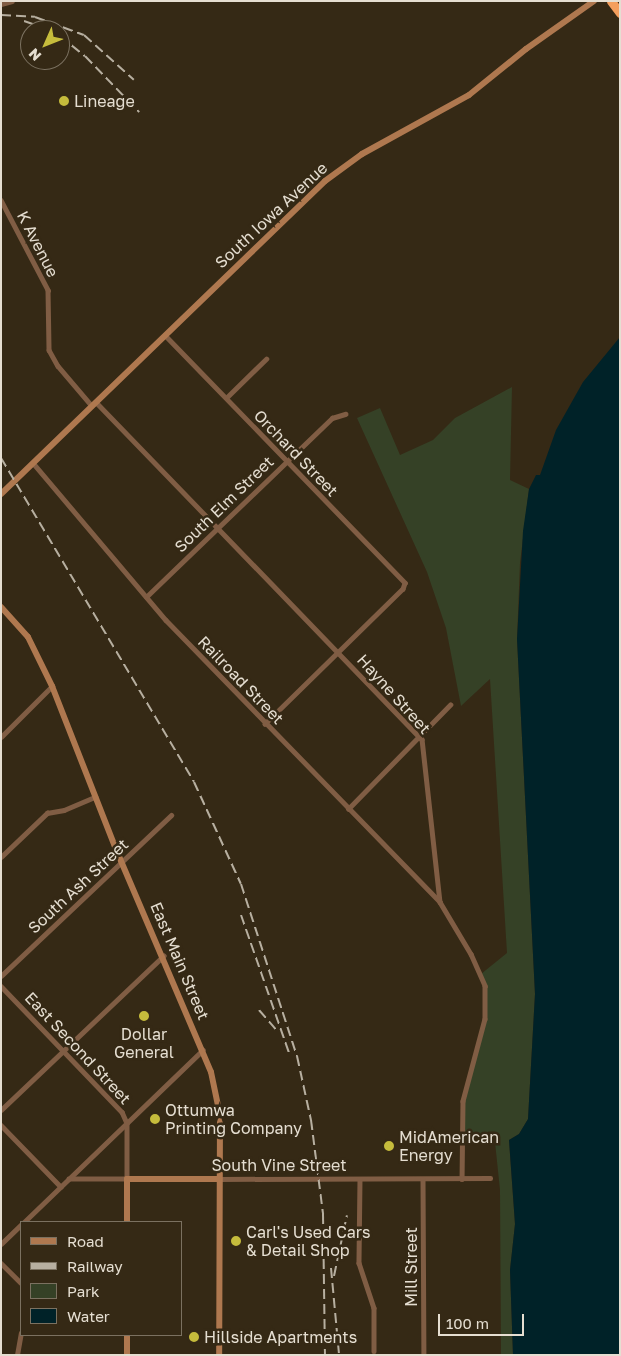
<!DOCTYPE html>
<style>
body{margin:0}
#map{position:relative;width:621px;height:1356px;overflow:hidden;background:#352915;font-family:"Golos Text",sans-serif}
div>[style]{position:absolute}
[style*='--x']{left:calc(var(--x)*1px);top:calc(var(--y)*1px);width:calc(var(--w)*1px);rotate:calc(var(--a)*1deg)}
.green>*{inset:0;background:#354126}
.water>*{inset:0;background:#002228}
.street>*{height:4.5px;margin:-2.25px;padding:0 2.25px;transform-origin:2.25px;border-radius:2.25px;background:#805d44}
.secondary>*{height:6px;margin:-3px;padding:0 3px;transform-origin:3px;border-radius:3px;background:#af784f}
.highway>*{height:9px;margin:-4.5px;padding:0 4.5px;transform-origin:4.5px;border-radius:4.5px;background:#f49f5d}
.rail>*{height:2px;margin-top:-1px;transform-origin:0;background:repeating-linear-gradient(90deg,#b7afa0 0 10px,transparent 0 15px)}
.dots>*{width:14px;height:14px;translate:-50% -50%;box-sizing:border-box;border:2px solid #352915;border-radius:50%}
span{translate:-50% -50%;white-space:nowrap;text-align:center;line-height:1.15;-webkit-text-stroke:5px #352915;paint-order:stroke}
.poi-label{font-size:16px;color:#e5ded1}
.left{translate:0 -50%;text-align:left}
.street-label{font-size:16px;color:#e5ded1}
.frame{position:absolute;inset:0;border:2px solid #e5ded1;pointer-events:none}
.legend{position:absolute;left:20px;top:1221px;width:162px;height:115px;box-sizing:border-box;background:#352915;border:1px solid #7b7160;margin:0;padding:6px 9px;list-style:none;font-size:15px;color:#e5ded1}
.legend li{display:flex;align-items:center;gap:10px;height:25px}
.legend b{width:25px;border:1px solid #7b7160}
.north{position:absolute;left:20px;top:20px;width:50px;height:50px;box-sizing:border-box;background:#352915;border:1px solid #7b7160;border-radius:50%;rotate:226deg;font-size:14px;font-weight:700;line-height:20px;text-align:center;color:#e5ded1}
.north::after{content:'';display:block;margin:auto;width:18px;height:22px;background:#c6bc3c;clip-path:polygon(50% 0,100% 100%,50% 72%,0 100%)}
.scale{position:absolute;left:438px;top:1314px;width:86px;height:22px;box-sizing:border-box;border:2px solid #e5ded1;border-top:0;padding-left:6px;font-size:15px;line-height:18px;white-space:nowrap;color:#e5ded1;-webkit-text-stroke:4px #352915;paint-order:stroke}
</style>
<div id="map">
<div class="green">
<div style="clip-path:polygon(512px 387px,510px 480px,529px 489px,520px 563px,517px 639px,535px 994px,528px 1119px,519px 1134px,509px 1140px,515px 1224px,510px 1270px,513px 1355px,501px 1355px,500px 1190px,495px 1142px,462px 1142px,463px 1101px,485px 1019px,485px 986px,481px 974px,507px 953px,490px 679px,461px 706px,446px 628px,427px 572px,357px 418px,380px 408px,400px 455px,433px 440px,455px 418px)"></div>
</div>
<div class="water">
<div style="clip-path:polygon(620px 337px,620px 1355px,513px 1355px,510px 1270px,515px 1224px,509px 1140px,519px 1134px,528px 1119px,535px 994px,517px 639px,523px 531px,529px 489px,536px 475px,540px 475px,556px 430px,583px 382px)"></div>
</div>
<div class="street">
<div style="--x:1;--y:4;--w:11;--a:-15"></div>
<div style="--x:1;--y:200;--w:102;--a:62.4"></div>
<div style="--x:48;--y:290;--w:60;--a:89"></div>
<div style="--x:49;--y:350;--w:18;--a:61"></div>
<div style="--x:58;--y:366;--w:52;--a:49.6"></div>
<div style="--x:165;--y:335;--w:345;--a:45.9"></div>
<div style="--x:405;--y:583;--w:6;--a:108"></div>
<div style="--x:403;--y:589;--w:193;--a:135.6"></div>
<div style="--x:226;--y:398;--w:56;--a:-44.3"></div>
<div style="--x:96;--y:402;--w:469;--a:46"></div>
<div style="--x:422;--y:739;--w:164;--a:83.7"></div>
<div style="--x:440;--y:902;--w:61;--a:59.2"></div>
<div style="--x:471;--y:954;--w:35;--a:66"></div>
<div style="--x:485;--y:986;--w:33;--a:90"></div>
<div style="--x:485;--y:1019;--w:85;--a:105"></div>
<div style="--x:463;--y:1101;--w:78;--a:90.7"></div>
<div style="--x:34;--y:464;--w:204;--a:49.8"></div>
<div style="--x:166;--y:620;--w:393;--a:45.8"></div>
<div style="--x:146;--y:597;--w:258;--a:-43.9"></div>
<div style="--x:332;--y:418;--w:14;--a:-17"></div>
<div style="--x:1;--y:737;--w:72;--a:-45"></div>
<div style="--x:348;--y:809;--w:146;--a:-45.6"></div>
<div style="--x:1;--y:857;--w:64;--a:-43.7"></div>
<div style="--x:47;--y:813;--w:17;--a:-10"></div>
<div style="--x:64;--y:810;--w:34;--a:-23"></div>
<div style="--x:1;--y:976;--w:234;--a:-43.4"></div>
<div style="--x:1;--y:986;--w:175;--a:46.2"></div>
<div style="--x:122;--y:1112;--w:12;--a:66"></div>
<div style="--x:127;--y:1123;--w:56;--a:90"></div>
<div style="--x:127;--y:1179;--w:58;--a:180"></div>
<div style="--x:1;--y:1110;--w:224;--a:-43.5"></div>
<div style="--x:1;--y:1125;--w:86;--a:45.9"></div>
<div style="--x:219;--y:1179;--w:271;--a:-0.2"></div>
<div style="--x:360;--y:1179;--w:84;--a:90.7"></div>
<div style="--x:359;--y:1263;--w:47;--a:71.6"></div>
<div style="--x:374;--y:1308;--w:43;--a:90"></div>
<div style="--x:423;--y:1179;--w:176;--a:89.7"></div>
<div style="--x:24;--y:1222;--w:248;--a:-43.9"></div>
<div style="--x:1;--y:1244;--w:28;--a:-44"></div>
<div style="--x:1;--y:1263;--w:28;--a:45"></div>
<div style="--x:17;--y:1355;--w:22;--a:-80"></div>
</div>
<div class="secondary">
<div style="--x:1;--y:494;--w:450;--a:-44"></div>
<div style="--x:325;--y:181;--w:46;--a:-36.1"></div>
<div style="--x:362;--y:154;--w:122;--a:-28.9"></div>
<div style="--x:469;--y:95;--w:73;--a:-38.9"></div>
<div style="--x:526;--y:49;--w:83;--a:-35.2"></div>
<div style="--x:1;--y:607;--w:40;--a:48"></div>
<div style="--x:28;--y:637;--w:55;--a:63.9"></div>
<div style="--x:52;--y:686;--w:180;--a:68.6"></div>
<div style="--x:118;--y:854;--w:237;--a:66.9"></div>
<div style="--x:211;--y:1072;--w:44;--a:78.2"></div>
<div style="--x:220;--y:1115;--w:240;--a:90.2"></div>
<div style="--x:127;--y:1222;--w:43;--a:-90"></div>
<div style="--x:127;--y:1179;--w:91;--a:0"></div>
<div style="--x:127;--y:1335;--w:20;--a:90"></div>
</div>
<div class="highway">
<div style="--x:611;--y:1;--w:15;--a:53"></div>
</div>
<div class="rail">
<div style="--x:1;--y:15;--w:34;--a:3"></div>
<div style="--x:35;--y:17;--w:52;--a:20.2"></div>
<div style="--x:84;--y:35;--w:67;--a:42"></div>
<div style="--x:24;--y:21;--w:28;--a:19"></div>
<div style="--x:60;--y:36;--w:32;--a:39"></div>
<div style="--x:85;--y:56;--w:78;--a:46"></div>
<div style="--x:1;--y:458;--w:377;--a:59.2"></div>
<div style="--x:194;--y:782;--w:112;--a:65.3"></div>
<div style="--x:241;--y:884;--w:181;--a:72"></div>
<div style="--x:297;--y:1056;--w:66;--a:77.7"></div>
<div style="--x:311;--y:1120;--w:95;--a:82.7"></div>
<div style="--x:323;--y:1214;--w:141;--a:89.2"></div>
<div style="--x:241;--y:915;--w:146;--a:70.8"></div>
<div style="--x:259;--y:1010;--w:28;--a:49"></div>
<div style="--x:331;--y:1268;--w:87;--a:84.7"></div>
<div style="--x:334;--y:1276;--w:62;--a:-78"></div>
</div>
<div class="dots">
<div style="left:64px;top:101px;background:#c6bc3c"></div>
<div style="left:144px;top:1016px;background:#c6bc3c"></div>
<div style="left:155px;top:1119px;background:#c6bc3c"></div>
<div style="left:389px;top:1146px;background:#c6bc3c"></div>
<div style="left:236px;top:1241px;background:#c6bc3c"></div>
<div style="left:194px;top:1337px;background:#c6bc3c"></div>
</div>
<div class="poi-label">
<span class="left" style="left:74px;top:101px">Lineage</span>
<span style="left:144px;top:1043px">Dollar<br>General</span>
<span class="left" style="left:165px;top:1119px">Ottumwa<br>Printing Company</span>
<span class="left" style="left:399px;top:1146px">MidAmerican<br>Energy</span>
<span class="left" style="left:246px;top:1241px">Carl's Used Cars<br>&amp; Detail Shop</span>
<span class="left" style="left:204px;top:1337px">Hillside Apartments</span>
</div>
<div class="street-label">
<span style="left:271px;top:215px;rotate:-43deg">South Iowa Avenue</span>
<span style="left:38px;top:244px;rotate:63deg">K Avenue</span>
<span style="left:296px;top:453px;rotate:46deg">Orchard Street</span>
<span style="left:224px;top:504px;rotate:-44deg">South Elm Street</span>
<span style="left:241px;top:680px;rotate:46deg">Railroad Street</span>
<span style="left:394px;top:694px;rotate:48deg">Hayne Street</span>
<span style="left:78px;top:886px;rotate:-43deg">South Ash Street</span>
<span style="left:180px;top:961px;rotate:67deg">East Main Street</span>
<span style="left:78px;top:1048px;rotate:47deg">East Second Street</span>
<span style="left:279px;top:1165px">South Vine Street</span>
<span style="left:411px;top:1267px;rotate:-90deg">Mill Street</span>
</div>
<div class="frame"></div>
<ul class="legend">
<li><b style="height:6px;background:#af784f"></b>Road</li>
<li><b style="height:6px;background:#b7afa0"></b>Railway</li>
<li><b style="height:14px;background:#354126"></b>Park</li>
<li><b style="height:14px;background:#002228"></b>Water</li>
</ul>
<div class="north">N</div>
<div class="scale">100 m</div>
</div>
